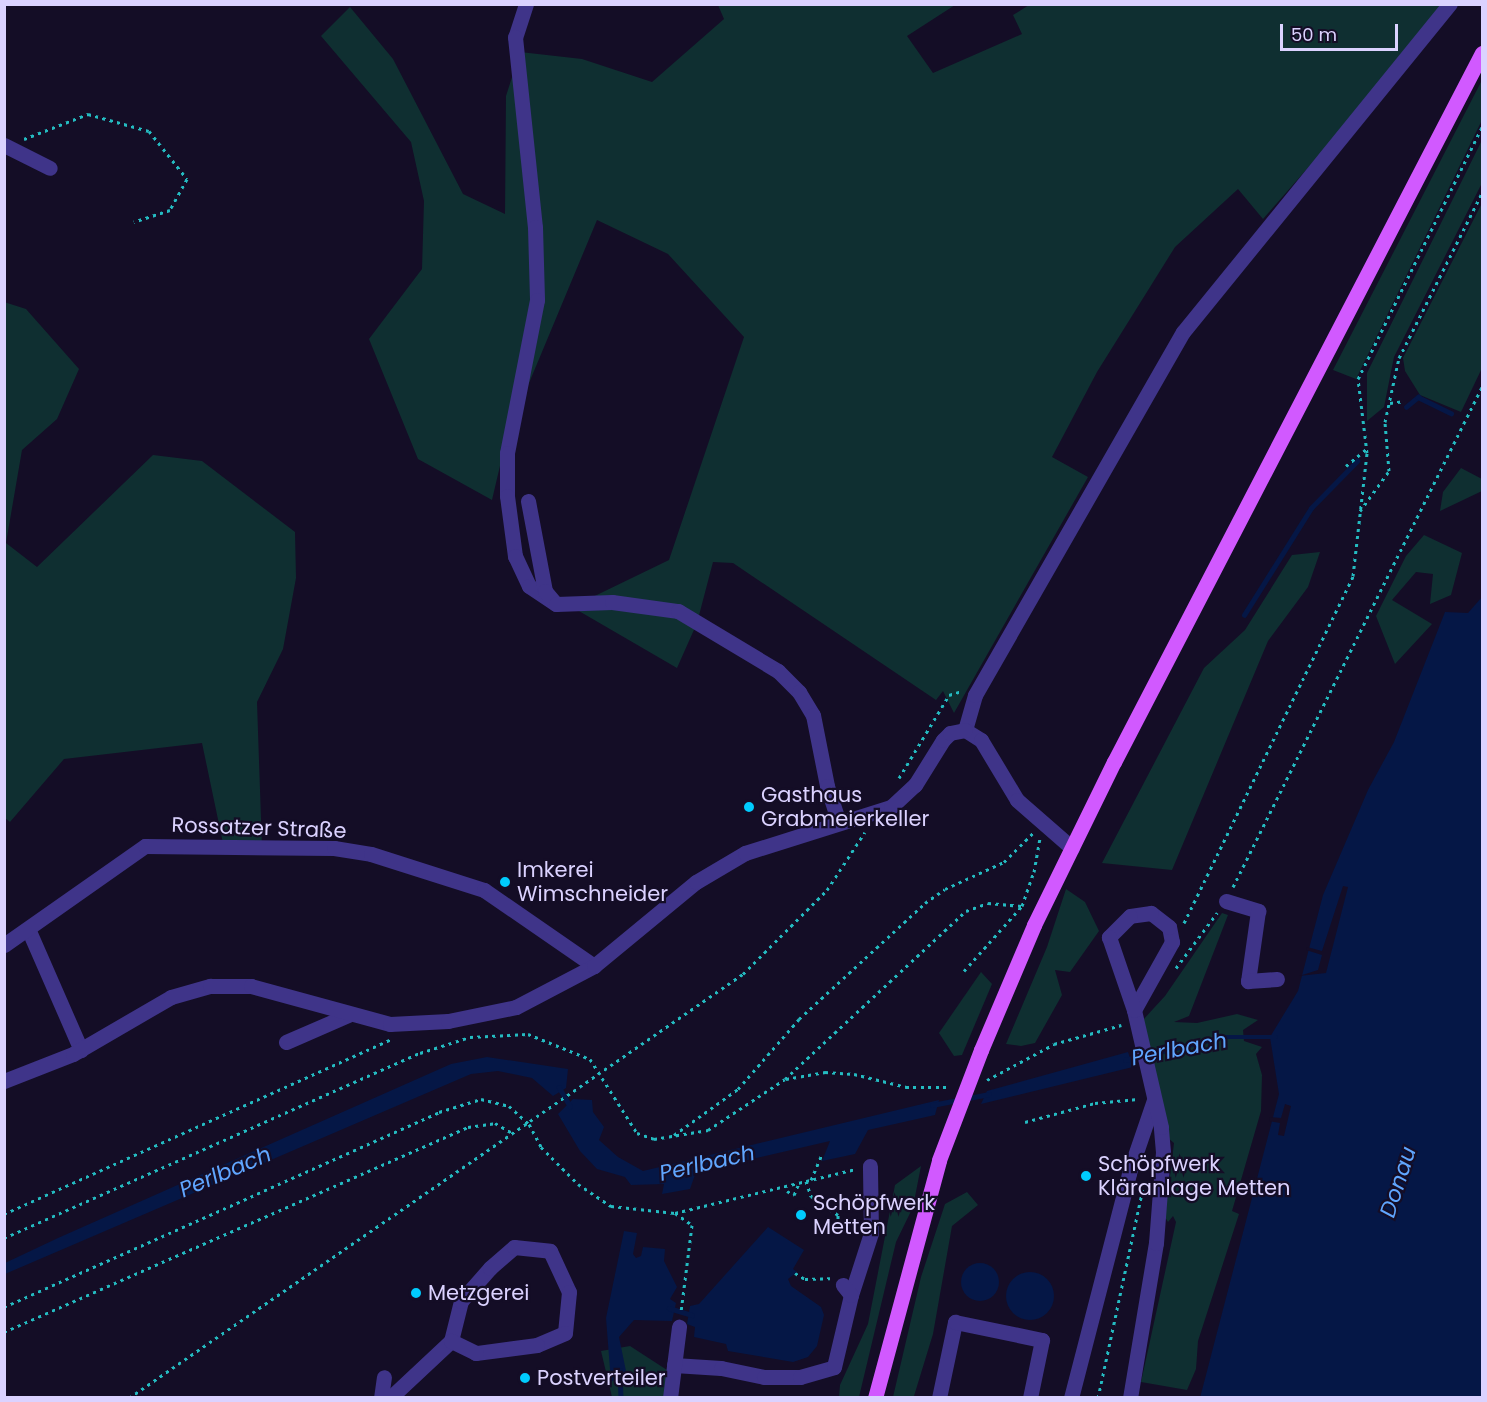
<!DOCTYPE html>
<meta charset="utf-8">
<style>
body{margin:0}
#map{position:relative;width:1487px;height:1402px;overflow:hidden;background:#140d26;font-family:Poppins,sans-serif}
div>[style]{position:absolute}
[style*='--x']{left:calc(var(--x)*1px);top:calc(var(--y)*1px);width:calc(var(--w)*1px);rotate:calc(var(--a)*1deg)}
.green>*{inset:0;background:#0f2f31}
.water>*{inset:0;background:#051746}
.round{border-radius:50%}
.pier>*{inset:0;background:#140d26}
.stream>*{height:4.5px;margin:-2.25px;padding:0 2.25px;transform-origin:2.25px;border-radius:2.25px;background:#051746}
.path>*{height:3px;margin-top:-1.5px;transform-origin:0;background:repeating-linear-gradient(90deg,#24bbc1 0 3px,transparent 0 7.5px)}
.minor>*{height:15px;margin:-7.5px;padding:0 7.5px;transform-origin:7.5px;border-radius:7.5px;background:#3f3489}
.major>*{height:15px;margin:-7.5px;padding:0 7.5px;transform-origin:7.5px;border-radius:7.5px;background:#d159ff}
.major-bridge>*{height:15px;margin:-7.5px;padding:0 7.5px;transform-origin:7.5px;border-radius:7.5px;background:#d159ff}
.dots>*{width:16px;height:16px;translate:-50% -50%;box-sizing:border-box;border:3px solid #140d26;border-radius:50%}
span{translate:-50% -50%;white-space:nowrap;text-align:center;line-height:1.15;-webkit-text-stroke:4.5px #140d26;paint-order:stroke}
.poi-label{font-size:21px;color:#dbd2ff}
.left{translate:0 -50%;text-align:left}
.street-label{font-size:21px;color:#dbd2ff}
.water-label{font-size:22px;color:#60a6ff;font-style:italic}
.frame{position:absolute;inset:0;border:6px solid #dbd2ff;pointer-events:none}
.scale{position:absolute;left:1280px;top:24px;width:118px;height:27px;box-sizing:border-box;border:3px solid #dbd2ff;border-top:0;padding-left:8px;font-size:18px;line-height:21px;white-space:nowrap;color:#dbd2ff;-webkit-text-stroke:4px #140d26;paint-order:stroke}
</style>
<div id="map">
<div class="green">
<div style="clip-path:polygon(718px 5px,955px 5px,907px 36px,933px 73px,1022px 34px,1013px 15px,1029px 5px,1441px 5px,1383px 82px,1263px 219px,1238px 189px,1175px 247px,1097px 372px,1052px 457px,1088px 477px,954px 713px,943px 691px,936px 700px,733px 563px,713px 562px,697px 623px,677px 668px,572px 607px,669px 560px,744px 337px,668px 254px,597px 220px,507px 436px,492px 500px,418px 459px,369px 339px,422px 269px,424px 201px,411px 142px,321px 36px,350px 7px,393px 59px,463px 194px,505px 214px,506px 96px,520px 52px,582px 59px,652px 82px,724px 19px)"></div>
<div style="clip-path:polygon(1482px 80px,1482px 120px,1356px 379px,1333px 370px)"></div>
<div style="clip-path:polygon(1482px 140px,1482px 183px,1394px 357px,1384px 407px,1367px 421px,1367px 373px)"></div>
<div style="clip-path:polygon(1482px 203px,1482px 368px,1461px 412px,1420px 395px,1405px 371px,1403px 358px)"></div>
<div style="clip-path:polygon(4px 302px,26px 309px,79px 369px,57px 419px,22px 450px,6px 543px,37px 567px,153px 455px,202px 461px,295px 532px,296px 578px,283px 649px,257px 702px,262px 848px,224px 848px,202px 743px,64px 759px,10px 822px,5px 818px)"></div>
<div style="clip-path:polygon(1461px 468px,1482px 479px,1482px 491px,1440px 511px,1443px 492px)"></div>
<div style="clip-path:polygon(1424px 535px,1462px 553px,1451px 595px,1430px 604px,1433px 574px,1416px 572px,1392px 600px,1432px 624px,1395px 664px,1376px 616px,1406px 556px)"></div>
<div style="clip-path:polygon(1320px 552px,1308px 587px,1268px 641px,1172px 870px,1102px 863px,1204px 668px,1245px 630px,1292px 555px)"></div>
<div style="clip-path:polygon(1066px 889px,1085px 902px,1099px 931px,1070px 972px,1055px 970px,1062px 995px,1035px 1043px,1021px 1046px,1006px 1044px,1047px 947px)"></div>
<div style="clip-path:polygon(1222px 913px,1228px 915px,1189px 1016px,1174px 1022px,1197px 1023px,1237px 1014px,1258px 1020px,1243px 1030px,1244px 1041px,1262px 1047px,1256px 1054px,1262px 1075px,1261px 1111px,1232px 1211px,1239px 1214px,1198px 1341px,1196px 1369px,1187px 1390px,1141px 1382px,1176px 1222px,1173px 1216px,1168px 1222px,1165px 1217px,1174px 1143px,1168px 1138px,1142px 1021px,1165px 996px)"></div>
<div style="clip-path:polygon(981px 972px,992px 984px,962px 1055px,954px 1056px,939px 1033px)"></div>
<div style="clip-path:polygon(921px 1166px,913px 1207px,896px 1242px,859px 1397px,839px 1397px,840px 1385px,868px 1324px,895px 1185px)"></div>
<div style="clip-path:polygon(967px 1192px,978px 1205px,952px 1226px,933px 1334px,914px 1396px,893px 1397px,921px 1277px,945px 1204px)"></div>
<div style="clip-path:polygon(630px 1346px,667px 1370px,664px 1397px,612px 1397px,601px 1351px)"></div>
</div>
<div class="water">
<div style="clip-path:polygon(1482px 597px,1482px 1397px,1200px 1398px,1279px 1094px,1270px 1037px,1298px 991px,1323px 895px,1368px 790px,1394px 742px,1445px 612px,1468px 613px)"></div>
<div style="clip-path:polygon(1128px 1052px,1133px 1067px,981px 1104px,987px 1091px)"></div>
<div style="clip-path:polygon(487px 1057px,568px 1069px,566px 1088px,553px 1096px,532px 1078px,498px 1071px,471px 1074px,5px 1274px,5px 1263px,58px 1238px,451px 1064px)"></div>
<div style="clip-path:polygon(573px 1099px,592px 1100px,593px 1112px,604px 1127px,599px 1140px,618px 1157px,643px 1171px,939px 1100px,935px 1115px,868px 1130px,855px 1154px,822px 1161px,830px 1141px,696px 1172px,690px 1189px,662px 1194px,664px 1184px,631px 1185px,625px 1177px,597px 1169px,580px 1151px,558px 1114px)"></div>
<div style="clip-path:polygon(768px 1227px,804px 1250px,793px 1269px,797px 1272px,788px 1279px,791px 1286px,821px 1307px,824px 1315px,817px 1346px,808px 1357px,793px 1362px,728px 1351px,726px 1344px,694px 1337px,695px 1327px,687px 1324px,690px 1306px,699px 1304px)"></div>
<div style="clip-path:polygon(624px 1231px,637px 1233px,633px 1254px,636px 1258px,641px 1256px,643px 1247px,665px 1249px,664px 1261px,677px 1287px,670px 1299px,676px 1303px,672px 1321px,634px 1320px,619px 1337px,626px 1371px,611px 1382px,606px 1318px)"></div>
<div class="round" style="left:961px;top:1263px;width:38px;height:38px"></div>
<div class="round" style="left:1006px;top:1272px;width:48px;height:48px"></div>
</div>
<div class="pier">
<div style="clip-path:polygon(1343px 886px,1348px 887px,1326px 973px,1299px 976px,1318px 970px,1322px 955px,1306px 950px,1307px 947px,1322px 951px)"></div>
<div style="clip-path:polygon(1285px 1104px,1291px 1106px,1284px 1136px,1278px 1135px,1280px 1123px,1269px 1121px,1270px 1117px,1281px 1118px)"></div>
</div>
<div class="stream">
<div style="--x:1406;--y:407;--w:16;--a:-40"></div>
<div style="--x:1418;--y:397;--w:37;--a:26"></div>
<div style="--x:1244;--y:615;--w:126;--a:-57.9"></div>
<div style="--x:1311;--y:508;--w:66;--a:-45.6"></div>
<div style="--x:1125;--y:1060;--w:100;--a:-13.3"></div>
<div style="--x:1222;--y:1037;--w:54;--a:0"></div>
<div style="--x:559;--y:1087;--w:22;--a:60"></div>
<div style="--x:932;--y:1105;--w:58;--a:-10.9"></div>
<div style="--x:669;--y:1308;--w:24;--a:17"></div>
<div style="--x:620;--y:1370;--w:28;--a:88"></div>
</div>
<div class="path">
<div style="--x:24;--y:139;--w:69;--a:-21.3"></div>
<div style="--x:88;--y:114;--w:63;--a:15.6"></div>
<div style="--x:149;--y:131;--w:61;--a:51.6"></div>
<div style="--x:187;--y:179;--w:35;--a:119"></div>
<div style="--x:170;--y:210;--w:38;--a:162"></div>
<div style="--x:1390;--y:403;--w:15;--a:-8"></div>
<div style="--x:1346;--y:466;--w:26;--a:-40"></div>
<div style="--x:1360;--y:511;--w:49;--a:-54.1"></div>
<div style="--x:1389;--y:471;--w:49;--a:-94.7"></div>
<div style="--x:1385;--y:422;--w:66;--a:-77.7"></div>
<div style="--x:1399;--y:358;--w:185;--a:-63.3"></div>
<div style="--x:899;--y:778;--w:97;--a:-58.9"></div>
<div style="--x:949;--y:695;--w:14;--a:-17"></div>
<div style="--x:1233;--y:887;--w:559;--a:-63.53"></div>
<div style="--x:1184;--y:923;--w:386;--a:-64"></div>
<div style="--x:1353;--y:576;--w:124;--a:-83.5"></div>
<div style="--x:1367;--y:453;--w:75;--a:-96.9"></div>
<div style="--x:1358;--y:379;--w:281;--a:-63.8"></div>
<div style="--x:1176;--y:968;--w:69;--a:-53.3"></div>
<div style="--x:964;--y:971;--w:87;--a:-48.3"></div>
<div style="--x:1022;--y:906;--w:36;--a:-71"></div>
<div style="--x:1034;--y:872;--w:35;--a:-80"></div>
<div style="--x:786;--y:1079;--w:40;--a:-10"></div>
<div style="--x:825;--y:1072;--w:29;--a:4"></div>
<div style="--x:854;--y:1074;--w:54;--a:14"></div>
<div style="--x:906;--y:1087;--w:45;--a:0"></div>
<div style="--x:987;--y:1080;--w:76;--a:-28.2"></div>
<div style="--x:1054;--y:1044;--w:70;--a:-15.8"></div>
<div style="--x:1025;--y:1122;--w:73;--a:-15.2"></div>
<div style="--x:1095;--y:1103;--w:43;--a:-5.3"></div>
<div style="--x:674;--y:1135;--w:79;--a:-35.7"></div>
<div style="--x:738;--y:1089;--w:93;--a:-48.9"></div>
<div style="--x:799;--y:1019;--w:171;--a:-42.6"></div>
<div style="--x:925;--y:903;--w:24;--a:-35"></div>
<div style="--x:945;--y:889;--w:65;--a:-24.6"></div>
<div style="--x:1004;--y:862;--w:41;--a:-45"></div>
<div style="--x:811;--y:1180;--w:26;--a:-67"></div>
<div style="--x:806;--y:1181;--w:16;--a:72"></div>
<div style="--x:811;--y:1196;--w:33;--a:35"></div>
<div style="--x:838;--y:1215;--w:7;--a:90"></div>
<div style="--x:787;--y:1191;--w:8;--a:30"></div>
<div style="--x:794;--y:1195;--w:13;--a:-67"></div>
<div style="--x:675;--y:1213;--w:21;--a:35"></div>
<div style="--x:692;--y:1225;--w:88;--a:97.2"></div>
<div style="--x:4;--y:1214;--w:425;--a:-24.3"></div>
<div style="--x:4;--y:1238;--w:455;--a:-24"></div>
<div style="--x:420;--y:1053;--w:52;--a:-17.7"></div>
<div style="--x:470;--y:1037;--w:58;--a:-3"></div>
<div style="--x:528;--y:1034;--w:67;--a:22"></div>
<div style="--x:590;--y:1059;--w:88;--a:57.6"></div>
<div style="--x:637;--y:1133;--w:18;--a:19"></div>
<div style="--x:654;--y:1139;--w:55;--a:-9.5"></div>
<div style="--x:708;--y:1130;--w:92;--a:-33.5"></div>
<div style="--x:785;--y:1079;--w:247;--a:-42.9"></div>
<div style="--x:966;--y:911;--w:23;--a:-20"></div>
<div style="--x:988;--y:903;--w:34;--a:5"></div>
<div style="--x:795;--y:1273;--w:12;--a:31"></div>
<div style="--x:805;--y:1279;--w:25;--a:-2"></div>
<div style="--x:4;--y:1307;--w:477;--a:-24.1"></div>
<div style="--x:439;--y:1112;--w:44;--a:-17.2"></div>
<div style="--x:481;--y:1099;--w:29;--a:14"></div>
<div style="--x:509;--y:1106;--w:27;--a:42"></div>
<div style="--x:529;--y:1124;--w:26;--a:62"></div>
<div style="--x:541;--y:1147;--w:52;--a:45"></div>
<div style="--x:578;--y:1184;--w:40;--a:34"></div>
<div style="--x:611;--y:1206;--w:64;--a:6.2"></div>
<div style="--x:675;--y:1213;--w:186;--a:-13.7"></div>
<div style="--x:4;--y:1332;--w:507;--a:-23.84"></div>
<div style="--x:468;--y:1127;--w:27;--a:-8"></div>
<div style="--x:495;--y:1123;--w:22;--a:30"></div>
<div style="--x:129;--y:1398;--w:746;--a:-34.63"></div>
<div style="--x:743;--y:974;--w:119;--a:-45"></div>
<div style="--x:827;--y:890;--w:69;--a:-56.8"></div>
<div style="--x:1098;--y:1398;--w:215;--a:-77.9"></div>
</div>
<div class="minor">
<div style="--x:526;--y:4;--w:35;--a:108"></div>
<div style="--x:515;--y:37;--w:191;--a:84"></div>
<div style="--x:535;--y:227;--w:73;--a:88.4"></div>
<div style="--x:537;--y:300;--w:156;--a:101.1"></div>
<div style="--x:507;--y:453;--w:43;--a:90"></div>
<div style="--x:507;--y:496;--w:61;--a:82.4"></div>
<div style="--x:515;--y:556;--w:33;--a:65"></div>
<div style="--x:529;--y:586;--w:32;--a:34"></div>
<div style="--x:4;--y:145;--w:51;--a:26.6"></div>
<div style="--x:528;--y:501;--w:92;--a:79.3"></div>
<div style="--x:545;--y:591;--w:17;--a:50"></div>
<div style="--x:556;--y:604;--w:56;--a:-2"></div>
<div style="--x:612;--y:602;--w:67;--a:7.8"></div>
<div style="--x:678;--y:611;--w:117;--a:31"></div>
<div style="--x:778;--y:671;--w:30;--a:45"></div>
<div style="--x:799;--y:692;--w:27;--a:59"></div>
<div style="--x:813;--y:715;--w:72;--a:78.8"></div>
<div style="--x:827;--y:786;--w:38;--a:72"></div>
<div style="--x:965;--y:730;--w:36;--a:-74"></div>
<div style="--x:975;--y:695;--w:418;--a:-60.2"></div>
<div style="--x:1183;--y:332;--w:423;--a:-50.9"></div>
<div style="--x:965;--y:730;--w:19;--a:32"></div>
<div style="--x:981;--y:740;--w:70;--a:59"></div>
<div style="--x:1017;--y:800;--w:73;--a:41.1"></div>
<div style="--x:1226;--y:901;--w:34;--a:17"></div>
<div style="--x:1258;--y:911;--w:71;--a:98.1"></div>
<div style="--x:1248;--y:981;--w:29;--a:-4"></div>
<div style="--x:29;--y:931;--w:130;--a:66.4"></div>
<div style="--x:4;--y:945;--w:172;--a:-35.1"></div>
<div style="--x:145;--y:846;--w:189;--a:0.6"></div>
<div style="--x:334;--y:848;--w:37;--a:9"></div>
<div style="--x:371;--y:854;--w:119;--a:17.7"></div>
<div style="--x:484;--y:890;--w:134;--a:34.6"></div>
<div style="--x:286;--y:1042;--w:68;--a:-23.5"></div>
<div style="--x:4;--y:1081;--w:74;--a:-21.4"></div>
<div style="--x:73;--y:1054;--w:113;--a:-30.2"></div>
<div style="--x:171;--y:997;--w:41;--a:-15.8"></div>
<div style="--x:210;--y:986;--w:41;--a:0"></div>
<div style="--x:251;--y:986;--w:144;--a:15.3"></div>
<div style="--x:390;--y:1024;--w:58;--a:-3"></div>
<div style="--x:448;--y:1021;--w:69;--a:-11.6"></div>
<div style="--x:516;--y:1007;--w:88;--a:-27.7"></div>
<div style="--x:594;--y:966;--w:132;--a:-39.5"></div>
<div style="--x:696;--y:882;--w:57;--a:-30.6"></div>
<div style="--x:745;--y:853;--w:153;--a:-17.5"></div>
<div style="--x:891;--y:807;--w:33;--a:-43"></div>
<div style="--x:915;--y:785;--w:53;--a:-58.1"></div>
<div style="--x:943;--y:740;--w:10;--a:-45"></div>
<div style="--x:950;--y:733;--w:15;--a:-11"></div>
<div style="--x:851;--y:1295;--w:65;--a:-72.1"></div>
<div style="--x:871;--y:1233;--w:67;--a:-90.9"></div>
<div style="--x:674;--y:1365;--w:47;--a:3.7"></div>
<div style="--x:721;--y:1368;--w:44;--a:11.8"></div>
<div style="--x:764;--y:1377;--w:36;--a:0"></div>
<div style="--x:800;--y:1377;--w:35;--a:-16"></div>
<div style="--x:834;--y:1367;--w:74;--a:-76.7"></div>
<div style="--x:851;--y:1295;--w:13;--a:-129"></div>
<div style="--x:381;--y:1398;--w:21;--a:-82"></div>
<div style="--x:390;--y:1398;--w:83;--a:-43.1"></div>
<div style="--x:451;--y:1341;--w:41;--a:-76"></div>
<div style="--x:461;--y:1301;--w:44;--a:-48.7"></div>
<div style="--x:490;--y:1268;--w:32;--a:-41"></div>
<div style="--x:514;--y:1247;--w:36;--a:6"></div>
<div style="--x:550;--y:1251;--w:45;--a:65.1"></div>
<div style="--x:569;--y:1292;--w:41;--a:95.6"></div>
<div style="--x:565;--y:1333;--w:30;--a:157"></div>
<div style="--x:537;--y:1345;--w:62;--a:172.5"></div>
<div style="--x:476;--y:1353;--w:28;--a:-154"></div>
<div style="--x:670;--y:1398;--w:72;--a:-82.8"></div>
<div style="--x:939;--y:1398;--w:78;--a:-78.1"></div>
<div style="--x:955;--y:1322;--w:89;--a:11.7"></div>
<div style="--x:1042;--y:1340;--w:59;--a:101.7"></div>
<div style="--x:1071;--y:1398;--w:232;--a:-75.5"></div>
<div style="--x:1129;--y:1173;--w:77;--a:-71.1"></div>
<div style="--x:1130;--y:1398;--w:157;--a:-80.5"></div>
<div style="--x:1156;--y:1243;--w:91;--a:-85.6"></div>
<div style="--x:1163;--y:1152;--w:25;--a:-95"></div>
<div style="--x:1161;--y:1127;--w:120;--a:-103"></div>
<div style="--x:1134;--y:1010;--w:78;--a:-60.8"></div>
<div style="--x:1172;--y:942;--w:15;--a:-101"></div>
<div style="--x:1169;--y:927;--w:23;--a:-142"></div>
<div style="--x:1151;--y:913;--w:21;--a:172"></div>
<div style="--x:1130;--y:916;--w:30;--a:135"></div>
<div style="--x:1109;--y:937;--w:77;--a:71.1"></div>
</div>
<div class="major">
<div style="--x:981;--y:1050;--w:136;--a:-67"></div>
<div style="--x:1034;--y:925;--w:182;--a:-63.9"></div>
<div style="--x:1114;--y:762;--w:799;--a:-62.57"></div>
<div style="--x:875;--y:1398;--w:246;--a:-74.9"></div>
</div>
<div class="major-bridge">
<div style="--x:939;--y:1160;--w:118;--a:-69.1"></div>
</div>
<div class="dots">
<div style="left:749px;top:807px;background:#00cbfd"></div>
<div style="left:505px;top:882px;background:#00cbfd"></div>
<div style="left:1086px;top:1176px;background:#00cbfd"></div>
<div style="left:801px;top:1215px;background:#00cbfd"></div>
<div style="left:416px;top:1293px;background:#00cbfd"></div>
<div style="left:525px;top:1378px;background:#00cbfd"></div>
</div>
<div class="poi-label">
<span class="left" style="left:761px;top:807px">Gasthaus<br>Grabmeierkeller</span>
<span class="left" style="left:517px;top:882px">Imkerei<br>Wimschneider</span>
<span class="left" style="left:1098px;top:1176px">Schöpfwerk<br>Kläranlage Metten</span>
<span class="left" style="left:813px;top:1215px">Schöpfwerk<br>Metten</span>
<span class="left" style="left:428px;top:1293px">Metzgerei</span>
<span class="left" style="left:537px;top:1378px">Postverteiler</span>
</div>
<div class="street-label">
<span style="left:259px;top:828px;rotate:2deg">Rossatzer Straße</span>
</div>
<div class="water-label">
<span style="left:1179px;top:1049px;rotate:-11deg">Perlbach</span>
<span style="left:707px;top:1163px;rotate:-13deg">Perlbach</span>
<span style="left:225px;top:1172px;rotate:-23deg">Perlbach</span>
<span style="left:1398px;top:1182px;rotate:-72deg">Donau</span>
</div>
<div class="frame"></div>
<div class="scale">50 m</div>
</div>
